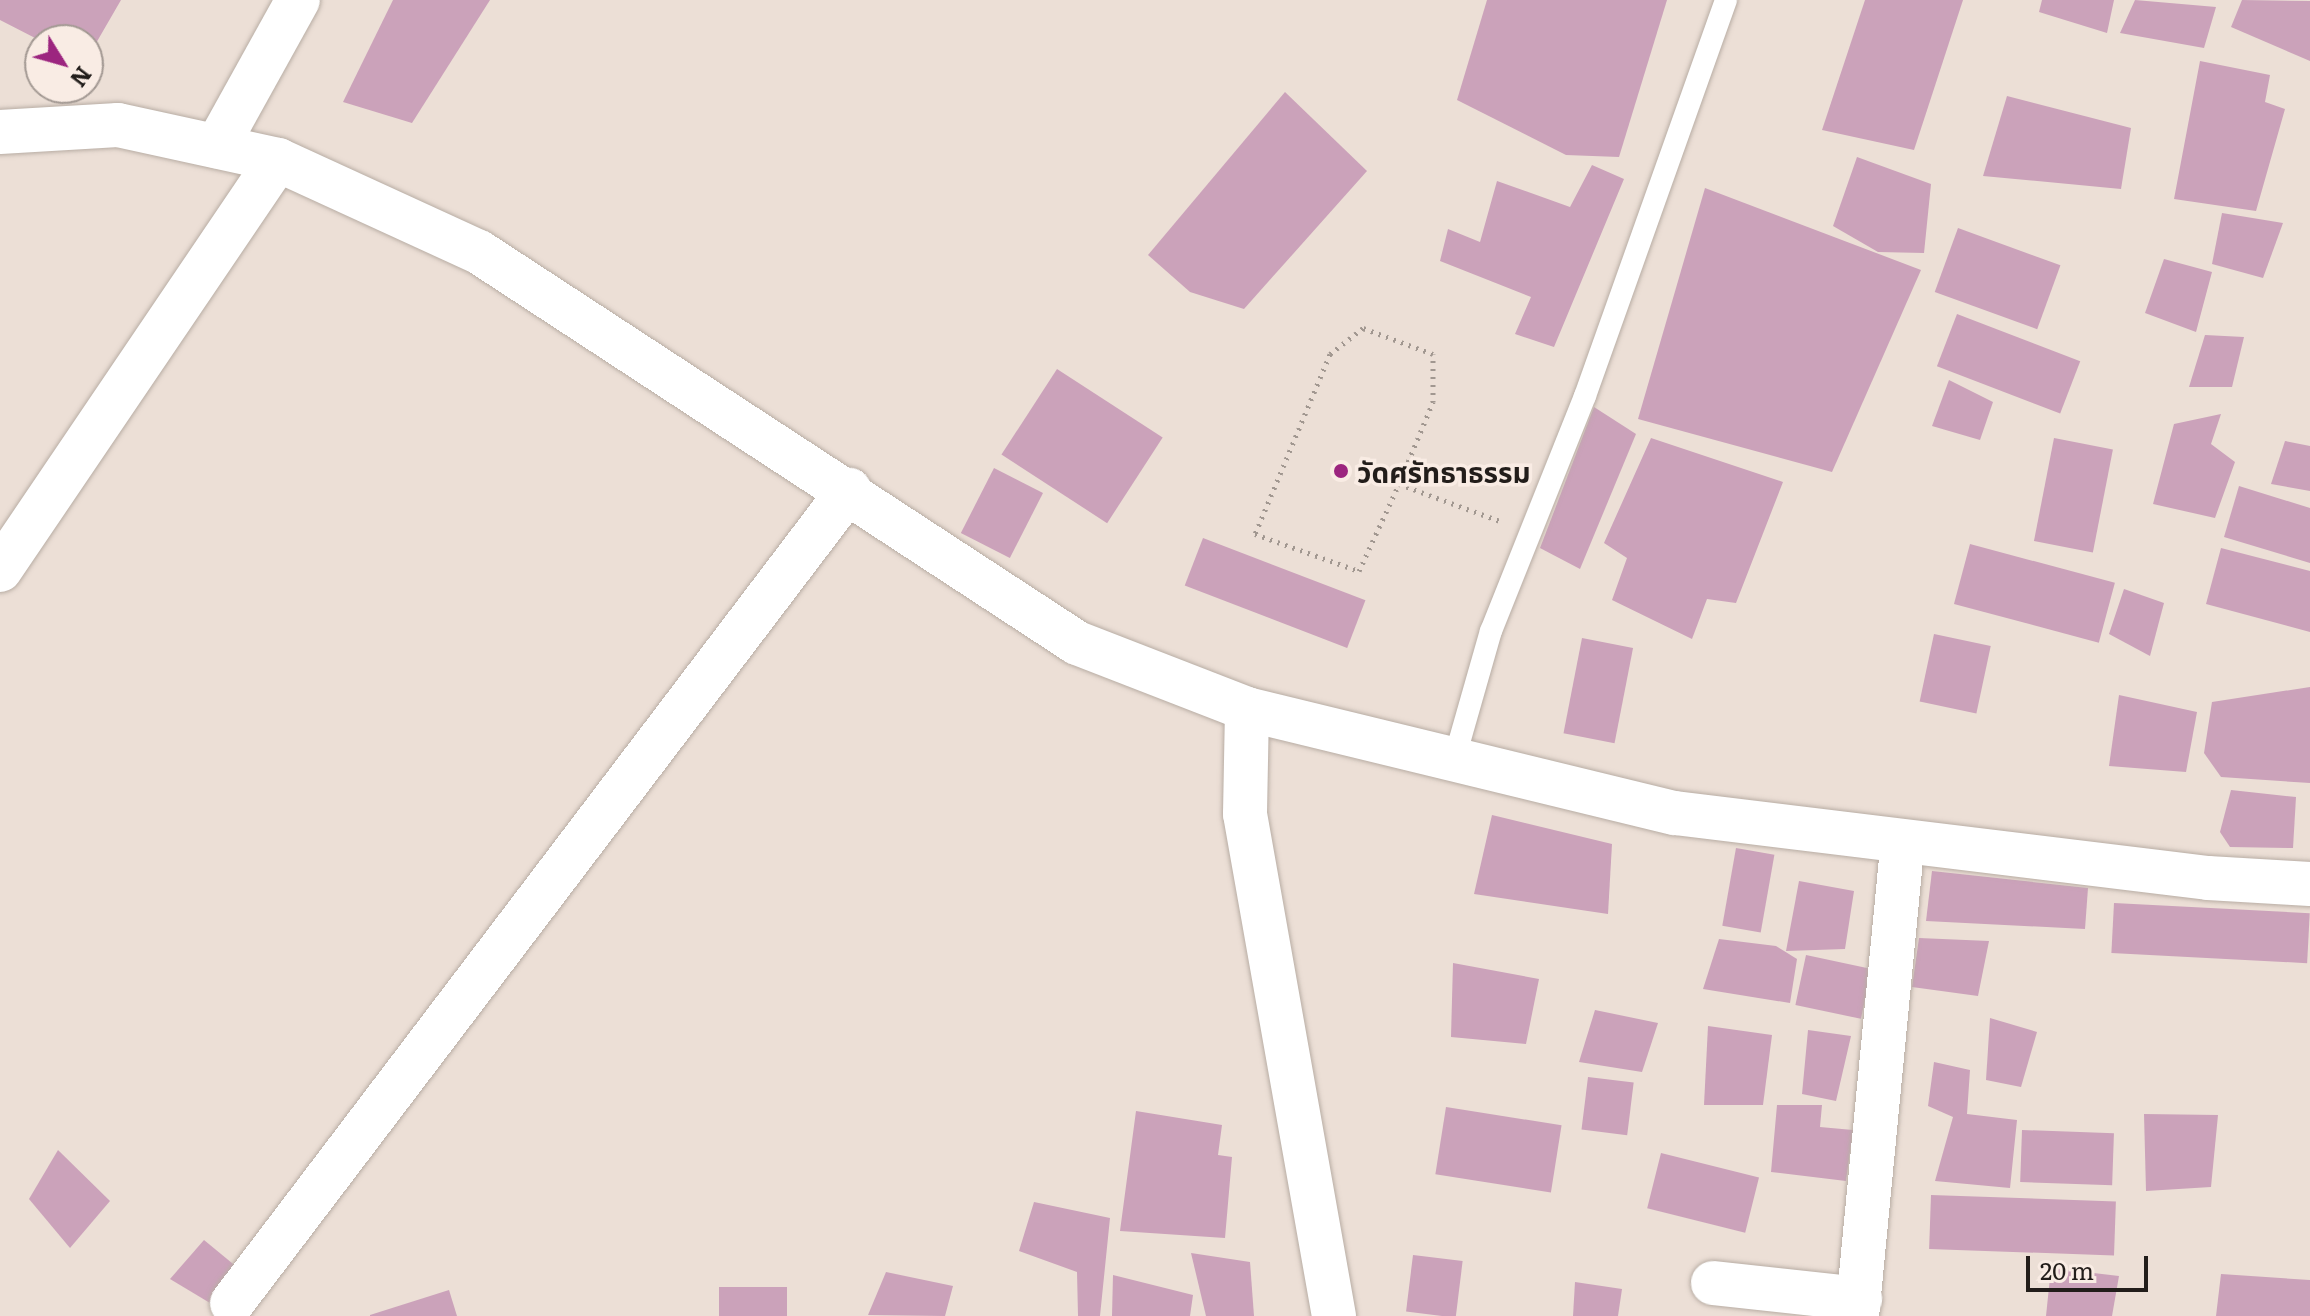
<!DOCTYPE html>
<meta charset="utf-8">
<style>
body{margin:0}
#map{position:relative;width:2310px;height:1316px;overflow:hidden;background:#ecdfd6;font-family:Literata,"Noto Sans Thai",serif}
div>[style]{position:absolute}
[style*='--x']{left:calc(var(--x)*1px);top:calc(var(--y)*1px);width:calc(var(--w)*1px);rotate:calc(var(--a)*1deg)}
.building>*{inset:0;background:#cba2ba;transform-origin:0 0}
.path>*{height:5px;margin-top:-2.5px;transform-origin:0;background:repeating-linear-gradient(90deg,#a19790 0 2px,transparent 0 8px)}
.roads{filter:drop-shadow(0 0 2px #b8ada4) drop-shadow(0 0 2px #b8ada4)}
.lane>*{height:22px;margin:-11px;padding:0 11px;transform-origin:11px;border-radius:11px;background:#fff}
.street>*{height:44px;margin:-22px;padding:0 22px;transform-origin:22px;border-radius:22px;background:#fff}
.secondary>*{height:44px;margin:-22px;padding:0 22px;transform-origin:22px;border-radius:22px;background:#fff}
.dots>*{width:22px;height:22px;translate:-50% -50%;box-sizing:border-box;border:4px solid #f9ece4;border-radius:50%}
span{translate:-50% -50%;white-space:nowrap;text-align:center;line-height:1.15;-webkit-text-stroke:7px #f9ece4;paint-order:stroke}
.poi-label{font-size:28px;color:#221d1a;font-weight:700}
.left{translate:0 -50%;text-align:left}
.north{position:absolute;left:24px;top:24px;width:80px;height:80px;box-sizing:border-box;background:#f9ece4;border:2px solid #a39993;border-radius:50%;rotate:127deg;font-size:22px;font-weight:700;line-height:32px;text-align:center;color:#221d1a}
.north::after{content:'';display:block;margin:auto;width:28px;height:36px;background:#9c257f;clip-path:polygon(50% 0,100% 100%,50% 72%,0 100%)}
.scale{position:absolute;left:2026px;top:1256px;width:122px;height:36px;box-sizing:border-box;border:4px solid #221d1a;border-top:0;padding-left:10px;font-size:24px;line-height:28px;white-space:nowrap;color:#221d1a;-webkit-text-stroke:6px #f9ece4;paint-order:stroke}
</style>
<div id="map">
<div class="building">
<div style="clip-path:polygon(0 0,121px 0,88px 57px,88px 40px,39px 40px,0 20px)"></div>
<div style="clip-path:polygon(393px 0,490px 0,412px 123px,343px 102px)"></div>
<div style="clip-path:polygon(1487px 0,1667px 0,1619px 157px,1566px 155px,1457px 100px)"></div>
<div style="clip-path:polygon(1865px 0,1963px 0,1914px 150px,1822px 130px)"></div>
<div style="clip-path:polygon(2042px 0,2114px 0,2107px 33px,2039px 12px)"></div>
<div style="clip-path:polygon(2135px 0,2216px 7px,2204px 48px,2120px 33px)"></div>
<div style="clip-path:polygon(2242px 0,2310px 1px,2310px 61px,2231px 27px)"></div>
<div style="clip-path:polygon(2200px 61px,2270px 75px,2265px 102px,2285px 109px,2256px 211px,2174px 199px)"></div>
<div style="clip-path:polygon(1285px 92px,1367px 171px,1244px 309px,1190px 292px,1148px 255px)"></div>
<div style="clip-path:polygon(2007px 96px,2131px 128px,2121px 189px,1983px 176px)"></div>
<div style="clip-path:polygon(1857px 157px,1931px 184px,1924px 253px,1878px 252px,1833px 226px)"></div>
<div style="clip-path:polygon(1592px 165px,1624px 179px,1554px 347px,1515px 334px,1531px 297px,1440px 261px,1448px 229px,1480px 242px,1497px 181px,1570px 207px)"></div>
<div style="clip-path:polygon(1705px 188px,1921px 270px,1832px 472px,1638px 419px)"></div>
<div style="clip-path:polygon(2222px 213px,2283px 223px,2263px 278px,2212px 264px)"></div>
<div style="left:1958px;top:228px;width:109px;height:68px;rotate:20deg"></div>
<div style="clip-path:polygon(2164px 259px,2212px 272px,2196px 332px,2145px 313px)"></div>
<div style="left:1957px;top:314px;width:132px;height:56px;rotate:21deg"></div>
<div style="clip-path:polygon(2205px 335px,2244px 337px,2232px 387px,2189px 387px)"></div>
<div style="left:1057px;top:369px;width:126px;height:102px;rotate:33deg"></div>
<div style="clip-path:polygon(1949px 380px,1993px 402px,1980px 440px,1932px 426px)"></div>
<div style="clip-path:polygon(1594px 407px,1636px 434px,1580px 569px,1540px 548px)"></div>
<div style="clip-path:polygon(2221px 414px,2211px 444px,2235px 462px,2215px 518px,2153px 504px,2174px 424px)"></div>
<div style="clip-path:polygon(1651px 438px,1783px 482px,1736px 603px,1707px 599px,1692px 639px,1612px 600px,1627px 558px,1604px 543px)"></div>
<div style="left:2054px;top:438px;width:60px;height:105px;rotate:11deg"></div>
<div style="clip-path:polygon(2285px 441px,2310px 446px,2310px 491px,2271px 484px)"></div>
<div style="left:994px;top:468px;width:55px;height:73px;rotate:27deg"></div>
<div style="clip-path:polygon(2239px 486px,2310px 508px,2310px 563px,2224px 537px)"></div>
<div style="left:1203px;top:538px;width:174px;height:51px;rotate:21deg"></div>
<div style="left:1970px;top:544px;width:150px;height:62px;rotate:15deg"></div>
<div style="clip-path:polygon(2221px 548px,2310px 571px,2310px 632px,2206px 604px)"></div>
<div style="clip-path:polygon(2124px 589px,2164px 603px,2150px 656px,2109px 634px)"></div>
<div style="left:1934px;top:634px;width:58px;height:69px;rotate:12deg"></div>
<div style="left:1582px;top:638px;width:52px;height:97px;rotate:11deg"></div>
<div style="clip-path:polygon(2310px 687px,2310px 783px,2221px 777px,2204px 753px,2212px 702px)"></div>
<div style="clip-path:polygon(2119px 695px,2197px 712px,2186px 772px,2109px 766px)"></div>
<div style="clip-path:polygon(2231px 790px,2296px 797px,2293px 848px,2230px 847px,2220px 832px)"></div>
<div style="clip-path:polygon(1492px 815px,1612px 844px,1608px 914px,1474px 894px)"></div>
<div style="left:1736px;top:848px;width:39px;height:79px;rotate:10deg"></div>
<div style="clip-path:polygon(1932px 871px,2088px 888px,2085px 929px,1926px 921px)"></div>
<div style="clip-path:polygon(1799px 881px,1854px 891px,1845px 949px,1786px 951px)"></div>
<div style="left:2114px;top:903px;width:196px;height:50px;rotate:3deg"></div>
<div style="clip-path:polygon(1919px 938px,1989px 941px,1978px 996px,1912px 987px)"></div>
<div style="clip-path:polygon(1719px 939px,1776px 946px,1797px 959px,1790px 1003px,1703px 989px)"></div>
<div style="left:1806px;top:955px;width:67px;height:51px;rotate:12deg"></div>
<div style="clip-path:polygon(1453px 963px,1539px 979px,1526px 1044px,1451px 1037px)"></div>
<div style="clip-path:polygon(1595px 1010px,1658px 1023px,1642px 1072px,1579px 1062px)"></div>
<div style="clip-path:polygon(1990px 1018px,2037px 1032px,2021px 1087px,1986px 1080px)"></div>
<div style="clip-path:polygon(1708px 1026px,1772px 1035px,1763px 1105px,1704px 1105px)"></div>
<div style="clip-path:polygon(1808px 1030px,1851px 1036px,1836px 1101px,1802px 1094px)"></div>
<div style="clip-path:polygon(1934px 1062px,1970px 1070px,1967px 1114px,2017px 1120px,2010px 1188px,1935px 1181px,1953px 1117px,1928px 1106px)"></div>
<div style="left:1588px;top:1077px;width:46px;height:53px;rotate:7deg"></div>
<div style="clip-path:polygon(1777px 1105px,1822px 1105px,1820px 1127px,1853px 1130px,1846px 1181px,1771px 1172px)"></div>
<div style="left:1446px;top:1107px;width:117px;height:68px;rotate:9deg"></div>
<div style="clip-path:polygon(1136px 1111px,1222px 1125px,1218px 1155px,1232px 1157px,1225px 1238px,1120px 1231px)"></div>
<div style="clip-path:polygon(2144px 1114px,2218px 1115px,2211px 1187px,2146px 1191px)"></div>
<div style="left:2022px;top:1130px;width:92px;height:52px;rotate:2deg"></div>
<div style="clip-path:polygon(58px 1150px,110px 1201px,70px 1248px,29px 1199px)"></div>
<div style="left:1661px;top:1153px;width:101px;height:57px;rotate:14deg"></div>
<div style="left:1931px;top:1195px;width:185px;height:54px;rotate:2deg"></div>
<div style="clip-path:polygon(1034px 1202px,1110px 1218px,1100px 1316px,1078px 1316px,1077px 1272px,1019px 1251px)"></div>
<div style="clip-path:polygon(204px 1240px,238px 1268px,215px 1306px,170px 1279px)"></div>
<div style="clip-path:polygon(1191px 1253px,1250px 1262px,1254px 1316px,1206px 1316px)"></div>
<div style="left:1413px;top:1255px;width:50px;height:57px;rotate:7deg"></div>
<div style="clip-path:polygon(2051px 1268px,2119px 1276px,2112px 1316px,2046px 1316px)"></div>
<div style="clip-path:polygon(886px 1272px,953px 1286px,945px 1316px,868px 1315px)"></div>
<div style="clip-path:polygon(2221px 1274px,2310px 1280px,2310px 1316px,2216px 1316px)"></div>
<div style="clip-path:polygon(1113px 1275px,1193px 1295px,1190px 1316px,1112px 1316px)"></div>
<div style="clip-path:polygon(1575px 1282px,1622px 1289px,1618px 1316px,1573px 1316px)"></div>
<div style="left:719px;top:1287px;width:68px;height:29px"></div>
<div style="clip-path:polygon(449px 1290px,457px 1316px,370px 1316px,370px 1315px)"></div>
</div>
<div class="path">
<div style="--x:1399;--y:484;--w:89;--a:-67.5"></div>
<div style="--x:1433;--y:402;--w:48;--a:-90"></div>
<div style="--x:1433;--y:354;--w:75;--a:-159.6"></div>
<div style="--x:1363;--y:328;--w:42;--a:141.8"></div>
<div style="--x:1330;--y:354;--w:195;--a:112.6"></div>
<div style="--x:1255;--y:534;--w:110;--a:19.6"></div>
<div style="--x:1359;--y:571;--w:96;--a:-65.3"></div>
<div style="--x:1399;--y:484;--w:108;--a:20.1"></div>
</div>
<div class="roads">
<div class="lane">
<div style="--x:1453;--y:764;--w:138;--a:-74.1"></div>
<div style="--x:1491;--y:631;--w:253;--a:-68.2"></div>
<div style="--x:1585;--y:396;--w:420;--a:-70.4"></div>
</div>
<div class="street">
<div style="--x:217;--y:146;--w:167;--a:-61"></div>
<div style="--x:0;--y:570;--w:495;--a:-55.9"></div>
<div style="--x:1247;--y:709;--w:105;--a:91.1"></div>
<div style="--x:1245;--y:814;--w:510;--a:79.95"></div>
<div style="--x:1713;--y:1283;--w:148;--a:6.2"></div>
<div style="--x:232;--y:1303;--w:1021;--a:-52.8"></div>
<div style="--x:1857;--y:1316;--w:476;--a:-84.5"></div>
</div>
<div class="secondary">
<div style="--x:0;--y:132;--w:118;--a:-3.4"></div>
<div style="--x:118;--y:125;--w:164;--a:12.3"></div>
<div style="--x:278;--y:160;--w:221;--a:24.6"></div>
<div style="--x:479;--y:252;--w:714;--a:33.18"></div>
<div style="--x:1077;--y:643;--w:182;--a:21.2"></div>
<div style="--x:1247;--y:709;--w:440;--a:13.7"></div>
<div style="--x:1675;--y:813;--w:537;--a:6.95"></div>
<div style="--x:2208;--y:878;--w:102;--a:3.4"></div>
</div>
</div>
<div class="dots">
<div style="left:1341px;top:471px;background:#9c257f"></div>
</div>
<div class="poi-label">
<span class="left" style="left:1357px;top:471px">วัดศรัทธาธรรม</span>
</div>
<div class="north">N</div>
<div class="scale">20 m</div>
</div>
